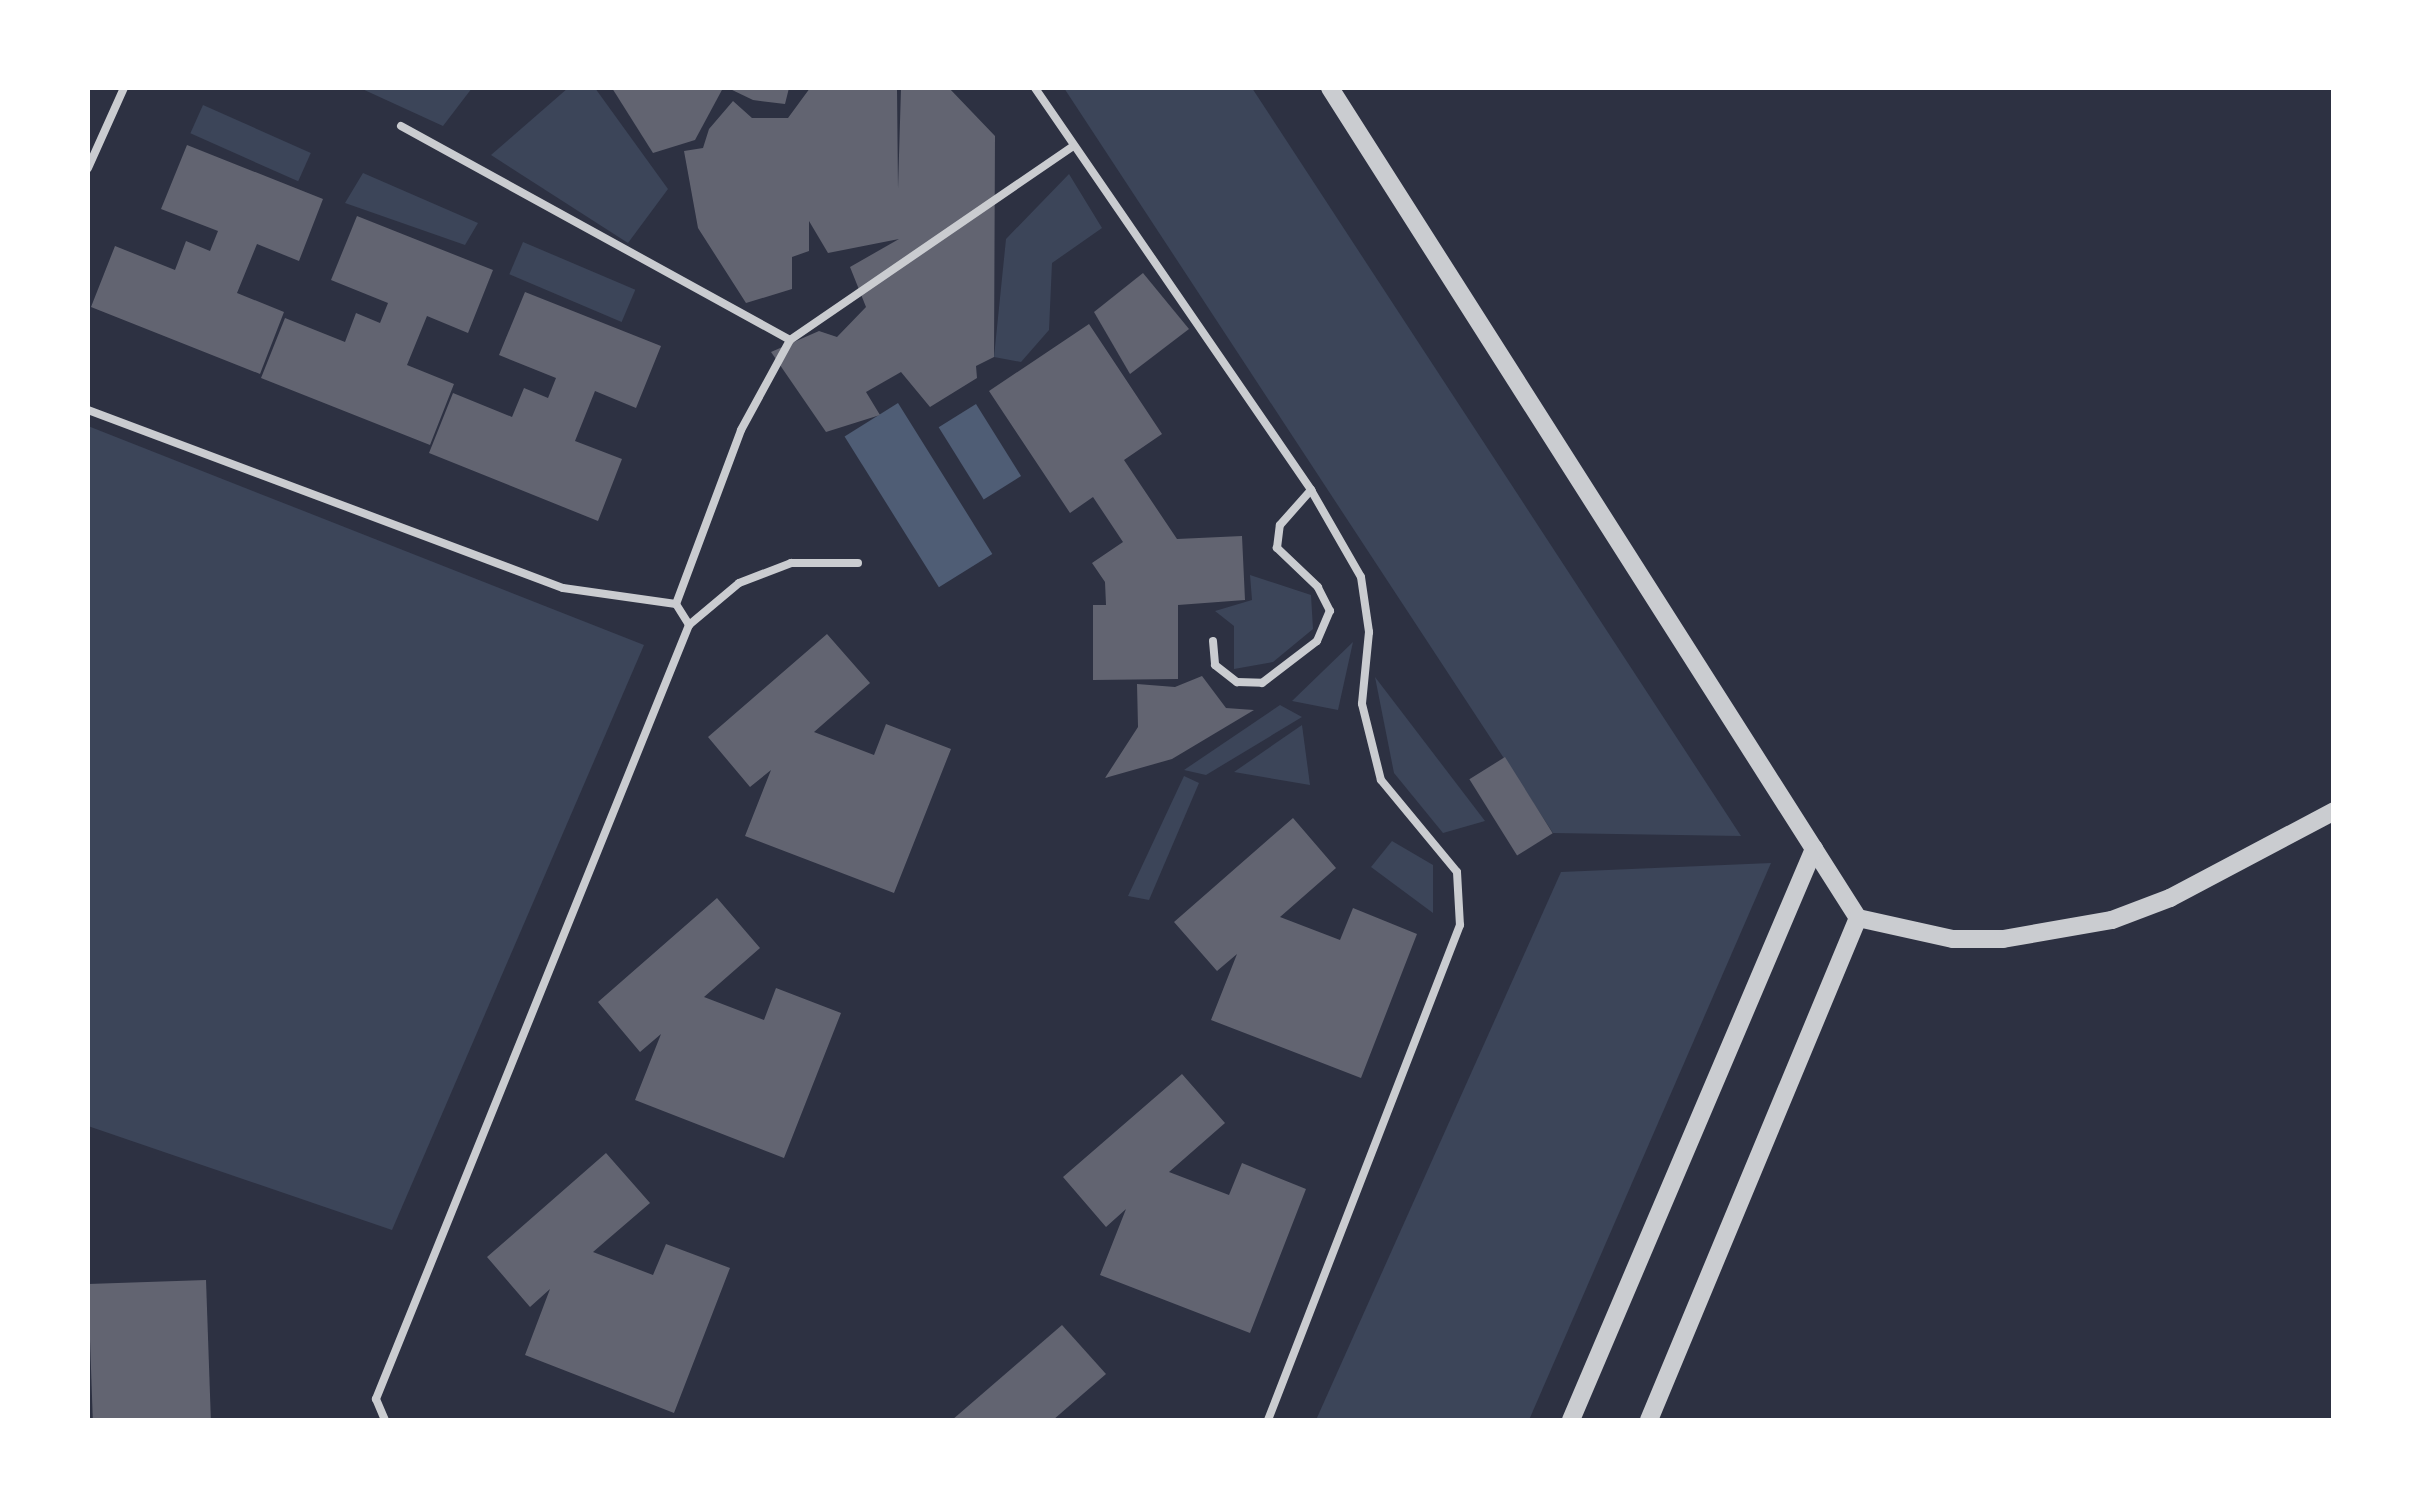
<!DOCTYPE html>
<style>
body{margin:0}
#map{position:relative;width:2421px;height:1508px;overflow:hidden;background:#2d3142;font-family:"Sofia Sans Condensed",sans-serif}
div>[style]{position:absolute}
[style*='--x']{left:calc(var(--x)*1px);top:calc(var(--y)*1px);width:calc(var(--w)*1px);rotate:calc(var(--a)*1deg)}
.green>*{inset:0;background:#3c4559;transform-origin:0 0}
.water>*{inset:0;background:#4f5d75;transform-origin:0 0}
.building>*{inset:0;background:#626471;transform-origin:0 0}
.service>*{height:8px;margin:-4px;padding:0 4px;transform-origin:4px;border-radius:4px;background:#caccd0}
.tertiary>*{height:18px;margin:-9px;padding:0 9px;transform-origin:9px;border-radius:9px;background:#caccd0}
span{translate:-50% -50%;white-space:nowrap;text-align:center;line-height:1.15;-webkit-text-stroke:10px #fff;paint-order:stroke}
.frame{position:absolute;inset:0;border:90px solid #fff;pointer-events:none}
</style>
<div id="map">
<div class="green">
<div style="clip-path:polygon(360px 88px,472px 88px,443px 126px)"></div>
<div style="clip-path:polygon(568px 88px,595px 88px,668px 189px,628px 243px,491px 155px)"></div>
<div style="clip-path:polygon(1064px 88px,1252px 88px,1741px 836px,1553px 833px)"></div>
<div style="left:203px;top:105px;width:118px;height:31px;rotate:24deg"></div>
<div style="clip-path:polygon(363px 173px,478px 223px,465px 245px,345px 203px)"></div>
<div style="clip-path:polygon(1069px 174px,1102px 228px,1052px 263px,1049px 330px,1021px 362px,994px 357px,1006px 239px)"></div>
<div style="left:523px;top:242px;width:122px;height:35px;rotate:23deg"></div>
<div style="clip-path:polygon(88px 426px,644px 645px,392px 1230px,88px 1126px)"></div>
<div style="clip-path:polygon(1250px 575px,1311px 595px,1313px 629px,1273px 662px,1234px 669px,1234px 626px,1215px 611px,1252px 600px)"></div>
<div style="clip-path:polygon(1353px 642px,1338px 710px,1292px 701px)"></div>
<div style="clip-path:polygon(1375px 677px,1485px 821px,1443px 833px,1394px 773px)"></div>
<div style="clip-path:polygon(1280px 705px,1302px 717px,1206px 775px,1184px 770px)"></div>
<div style="clip-path:polygon(1302px 725px,1310px 785px,1234px 772px)"></div>
<div style="clip-path:polygon(1184px 776px,1199px 783px,1149px 900px,1128px 896px)"></div>
<div style="clip-path:polygon(1392px 841px,1433px 865px,1433px 913px,1371px 867px)"></div>
<div style="clip-path:polygon(1771px 863px,1529px 1420px,1316px 1420px,1561px 872px)"></div>
</div>
<div class="water">
<div style="left:898px;top:403px;width:178px;height:63px;rotate:58deg"></div>
<div style="left:976px;top:404px;width:85px;height:44px;rotate:58deg"></div>
</div>
<div class="building">
<div style="clip-path:polygon(612px 88px,723px 88px,695px 140px,653px 153px)"></div>
<div style="clip-path:polygon(728px 88px,789px 88px,785px 104px,753px 100px)"></div>
<div style="clip-path:polygon(810px 88px,897px 88px,898px 189px,901px 88px,949px 88px,995px 136px,994px 357px,976px 366px,977px 378px,930px 407px,901px 372px,866px 392px,880px 415px,826px 432px,771px 352px,819px 331px,837px 337px,866px 307px,850px 267px,899px 239px,828px 253px,809px 221px,809px 251px,792px 257px,792px 289px,746px 303px,698px 228px,684px 151px,703px 148px,709px 129px,733px 101px,752px 118px,788px 118px)"></div>
<div style="clip-path:polygon(187px 145px,323px 199px,299px 261px,257px 244px,237px 293px,284px 312px,260px 374px,91px 307px,115px 246px,175px 270px,186px 241px,210px 251px,218px 231px,161px 209px)"></div>
<div style="clip-path:polygon(357px 216px,493px 270px,468px 333px,427px 316px,407px 365px,454px 384px,430px 445px,261px 378px,285px 318px,345px 342px,356px 313px,380px 323px,388px 303px,331px 280px)"></div>
<div style="clip-path:polygon(1143px 273px,1189px 329px,1130px 374px,1094px 312px)"></div>
<div style="clip-path:polygon(525px 292px,661px 346px,636px 408px,595px 391px,575px 441px,622px 459px,598px 521px,429px 453px,453px 393px,512px 417px,524px 388px,548px 398px,556px 378px,499px 355px)"></div>
<div style="clip-path:polygon(1089px 324px,1162px 434px,1124px 460px,1177px 539px,1242px 536px,1245px 600px,1178px 605px,1178px 679px,1093px 680px,1093px 605px,1106px 605px,1105px 582px,1092px 563px,1123px 542px,1093px 497px,1070px 513px,989px 391px)"></div>
<div style="clip-path:polygon(827px 634px,870px 683px,814px 732px,874px 755px,886px 724px,951px 749px,894px 893px,745px 836px,771px 770px,750px 787px,708px 737px)"></div>
<div style="clip-path:polygon(1202px 676px,1226px 708px,1254px 710px,1172px 759px,1105px 778px,1138px 727px,1137px 684px,1175px 687px)"></div>
<div style="left:1505px;top:757px;width:90px;height:42px;rotate:58deg"></div>
<div style="clip-path:polygon(1293px 818px,1336px 868px,1280px 917px,1340px 940px,1353px 908px,1417px 934px,1361px 1078px,1211px 1020px,1237px 954px,1217px 971px,1174px 922px)"></div>
<div style="clip-path:polygon(717px 898px,760px 948px,704px 997px,764px 1020px,776px 988px,841px 1013px,784px 1158px,635px 1100px,661px 1034px,640px 1052px,598px 1002px)"></div>
<div style="clip-path:polygon(1182px 1074px,1225px 1123px,1169px 1172px,1229px 1195px,1242px 1163px,1306px 1189px,1250px 1333px,1100px 1275px,1126px 1209px,1106px 1227px,1063px 1177px)"></div>
<div style="clip-path:polygon(606px 1153px,650px 1203px,593px 1252px,653px 1275px,666px 1244px,730px 1268px,674px 1413px,525px 1355px,550px 1289px,530px 1307px,487px 1257px)"></div>
<div style="left:206px;top:1280px;width:140px;height:118px;rotate:88deg"></div>
<div style="clip-path:polygon(1062px 1325px,1106px 1374px,1053px 1420px,952px 1420px)"></div>
</div>
<div class="service">
<div style="--x:1035;--y:88;--w:488;--a:55.5"></div>
<div style="--x:1311;--y:490;--w:100;--a:60.1"></div>
<div style="--x:1361;--y:577;--w:56;--a:81.7"></div>
<div style="--x:1369;--y:632;--w:72;--a:95.6"></div>
<div style="--x:1362;--y:704;--w:78;--a:76"></div>
<div style="--x:1381;--y:780;--w:119;--a:50.4"></div>
<div style="--x:1457;--y:872;--w:53;--a:86.8"></div>
<div style="--x:1460;--y:925;--w:531;--a:111.2"></div>
<div style="--x:401;--y:126;--w:444;--a:28.8"></div>
<div style="--x:88;--y:168;--w:88;--a:-65.8"></div>
<div style="--x:88;--y:410;--w:507;--a:20.54"></div>
<div style="--x:563;--y:588;--w:114;--a:8.1"></div>
<div style="--x:676;--y:604;--w:25;--a:58"></div>
<div style="--x:689;--y:625;--w:835;--a:112.02"></div>
<div style="--x:376;--y:1399;--w:23;--a:67"></div>
<div style="--x:676;--y:604;--w:186;--a:-69.5"></div>
<div style="--x:741;--y:430;--w:102;--a:-61.4"></div>
<div style="--x:790;--y:340;--w:343;--a:-34.4"></div>
<div style="--x:689;--y:625;--w:65;--a:-40"></div>
<div style="--x:739;--y:583;--w:56;--a:-21"></div>
<div style="--x:791;--y:563;--w:67;--a:0"></div>
<div style="--x:1213;--y:641;--w:24;--a:85"></div>
<div style="--x:1215;--y:665;--w:28;--a:38"></div>
<div style="--x:1237;--y:682;--w:25;--a:2"></div>
<div style="--x:1262;--y:683;--w:69;--a:-37.4"></div>
<div style="--x:1317;--y:641;--w:33;--a:-67"></div>
<div style="--x:1330;--y:611;--w:27;--a:-117"></div>
<div style="--x:1318;--y:587;--w:57;--a:-136.4"></div>
<div style="--x:1277;--y:548;--w:23;--a:-83"></div>
<div style="--x:1280;--y:525;--w:47;--a:-48.5"></div>
</div>
<div class="tertiary">
<div style="--x:1330;--y:88;--w:984;--a:57.54"></div>
<div style="--x:1858;--y:918;--w:97;--a:12.5"></div>
<div style="--x:1953;--y:939;--w:50;--a:0"></div>
<div style="--x:2003;--y:939;--w:111;--a:-9.9"></div>
<div style="--x:2112;--y:920;--w:62;--a:-20.8"></div>
<div style="--x:2170;--y:898;--w:186;--a:-27.9"></div>
<div style="--x:1571;--y:1420;--w:621;--a:-66.95"></div>
<div style="--x:1649;--y:1420;--w:544;--a:-67.4"></div>
</div>
<div class="frame"></div>
</div>
